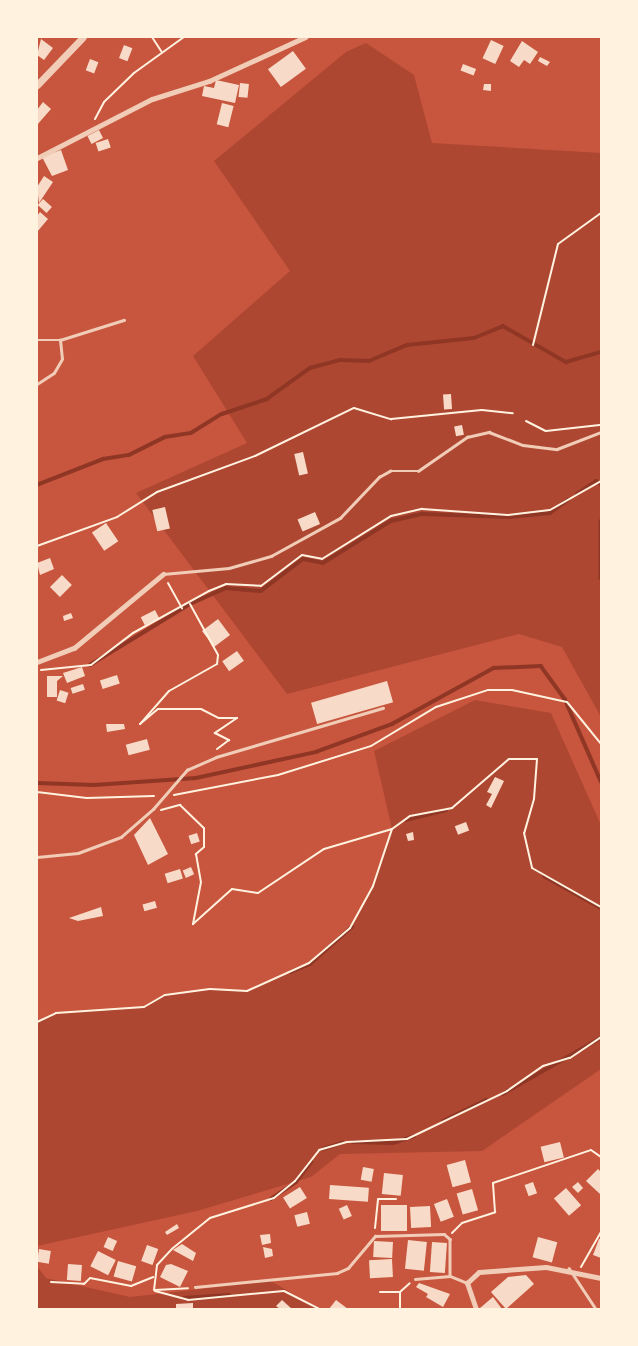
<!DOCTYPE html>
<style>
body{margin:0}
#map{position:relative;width:638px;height:1346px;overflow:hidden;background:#c8553d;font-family:"Noto Sans",sans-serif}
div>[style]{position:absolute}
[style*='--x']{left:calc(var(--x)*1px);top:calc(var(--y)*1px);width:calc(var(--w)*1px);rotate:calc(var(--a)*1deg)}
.green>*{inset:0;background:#ae4732}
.stream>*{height:3.5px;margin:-1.75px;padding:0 1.75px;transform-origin:1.75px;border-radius:1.75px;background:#8f3625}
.building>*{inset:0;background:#f7dbc8;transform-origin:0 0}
.path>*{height:2px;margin:-1px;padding:0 1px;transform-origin:1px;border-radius:1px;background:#fff3e0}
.service>*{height:2.5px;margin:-1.25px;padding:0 1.25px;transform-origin:1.25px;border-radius:1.25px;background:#f1ccb7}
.minor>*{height:5px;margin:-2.5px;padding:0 2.5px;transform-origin:2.5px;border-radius:2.5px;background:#f1ccb7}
.tertiary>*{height:7px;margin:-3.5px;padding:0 3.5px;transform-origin:3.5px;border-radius:3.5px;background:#f1ccb7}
span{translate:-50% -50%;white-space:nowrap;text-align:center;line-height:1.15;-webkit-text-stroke:6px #fff3e0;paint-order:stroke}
.frame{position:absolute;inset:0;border:38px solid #fff3e0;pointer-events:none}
</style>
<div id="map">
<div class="green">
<div style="clip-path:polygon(366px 43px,414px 75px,432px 143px,601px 153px,601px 717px,562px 647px,519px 634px,287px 694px,136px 493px,247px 443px,193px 356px,290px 271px,214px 161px,346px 52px)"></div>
<div style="clip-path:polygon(475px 700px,551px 713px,601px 825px,601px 1069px,482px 1151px,340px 1154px,311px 1177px,197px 1211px,37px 1246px,37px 1022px,56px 1013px,144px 1007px,165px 995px,210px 989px,247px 991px,309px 963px,350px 928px,373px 886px,392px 829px,374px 751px)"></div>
<div style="clip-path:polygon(37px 1266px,46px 1278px,130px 1297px,271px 1281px,319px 1309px,37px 1309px)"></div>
</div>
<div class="stream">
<div style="--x:37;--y:485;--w:71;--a:-21.5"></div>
<div style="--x:103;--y:459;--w:26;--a:-9"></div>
<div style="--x:129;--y:455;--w:40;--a:-26.6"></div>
<div style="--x:165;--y:437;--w:26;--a:-9"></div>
<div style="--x:191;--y:433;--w:36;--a:-32"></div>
<div style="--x:222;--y:414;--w:47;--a:-18.4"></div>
<div style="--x:267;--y:399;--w:53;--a:-35.8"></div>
<div style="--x:310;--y:368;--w:31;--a:-15"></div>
<div style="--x:340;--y:360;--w:29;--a:2"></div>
<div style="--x:369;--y:361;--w:41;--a:-22.8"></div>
<div style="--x:407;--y:345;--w:67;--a:-6"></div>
<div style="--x:474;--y:338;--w:31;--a:-22"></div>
<div style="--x:503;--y:326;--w:73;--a:29.7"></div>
<div style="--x:566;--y:362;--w:36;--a:-16"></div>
<div style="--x:577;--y:494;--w:23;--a:-34"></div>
<div style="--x:596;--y:481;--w:6;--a:31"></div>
<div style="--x:601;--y:521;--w:57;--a:90"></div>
<div style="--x:90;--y:665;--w:117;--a:-31.4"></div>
<div style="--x:190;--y:604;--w:39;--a:-24"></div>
<div style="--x:226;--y:588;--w:35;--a:5"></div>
<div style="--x:261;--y:591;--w:53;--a:-37.3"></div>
<div style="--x:303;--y:559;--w:20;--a:11"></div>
<div style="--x:323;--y:563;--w:80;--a:-31.7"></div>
<div style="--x:391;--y:521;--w:32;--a:-13"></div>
<div style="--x:422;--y:514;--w:88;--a:2"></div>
<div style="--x:510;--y:517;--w:40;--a:-5.7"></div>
<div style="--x:550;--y:513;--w:22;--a:-36"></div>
<div style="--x:37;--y:783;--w:57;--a:2"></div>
<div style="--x:94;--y:785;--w:102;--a:-3.9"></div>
<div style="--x:196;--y:778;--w:123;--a:-12.2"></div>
<div style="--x:316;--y:752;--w:81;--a:-20.2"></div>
<div style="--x:392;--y:724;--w:116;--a:-28.8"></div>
<div style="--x:494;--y:668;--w:47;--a:-2.4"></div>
<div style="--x:541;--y:666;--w:41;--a:54"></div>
<div style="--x:565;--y:699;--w:90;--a:66.3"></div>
<div style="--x:406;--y:820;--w:41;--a:-14"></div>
<div style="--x:544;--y:876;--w:65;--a:29.3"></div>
<div style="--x:291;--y:972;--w:21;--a:-23"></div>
<div style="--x:310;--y:964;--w:56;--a:-41.4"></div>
<div style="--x:503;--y:1094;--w:111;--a:-29.8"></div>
<div style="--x:443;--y:1121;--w:48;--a:-26"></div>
<div style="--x:353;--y:1142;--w:40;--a:1.4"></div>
<div style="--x:393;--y:1143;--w:22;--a:-18"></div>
<div style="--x:323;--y:1149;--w:20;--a:-18"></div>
<div style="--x:271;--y:1199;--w:30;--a:-34"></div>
<div style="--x:296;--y:1182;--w:25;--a:-53"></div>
<div style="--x:184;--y:1298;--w:45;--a:-3.8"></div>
</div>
<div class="building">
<div style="clip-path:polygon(41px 39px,53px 48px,44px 60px,37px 55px)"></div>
<div style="left:491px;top:40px;width:14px;height:20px;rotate:25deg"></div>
<div style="clip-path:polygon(522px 41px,538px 52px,530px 64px,524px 60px,519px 67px,510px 61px)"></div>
<div style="left:124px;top:45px;width:9px;height:14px;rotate:21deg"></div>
<div style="left:293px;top:51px;width:22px;height:31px;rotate:54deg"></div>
<div style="clip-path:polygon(540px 57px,550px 62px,547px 66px,538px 61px)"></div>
<div style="left:90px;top:59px;width:9px;height:12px;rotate:21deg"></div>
<div style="left:463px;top:64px;width:14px;height:7px;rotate:21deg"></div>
<div style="clip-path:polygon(216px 80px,239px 85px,235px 103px,202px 96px,204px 86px,214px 88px)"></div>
<div style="left:240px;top:83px;width:9px;height:14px;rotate:6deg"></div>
<div style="clip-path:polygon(484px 84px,491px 84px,491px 91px,483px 90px)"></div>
<div style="clip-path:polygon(43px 102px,51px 109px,37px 125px,37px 110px)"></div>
<div style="left:222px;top:103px;width:12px;height:22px;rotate:14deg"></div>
<div style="left:99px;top:130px;width:9px;height:13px;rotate:63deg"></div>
<div style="left:108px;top:139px;width:9px;height:13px;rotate:72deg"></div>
<div style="clip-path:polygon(61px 150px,68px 170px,52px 176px,42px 157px)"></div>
<div style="clip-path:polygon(44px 176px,53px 182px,39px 203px,37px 187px)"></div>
<div style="left:43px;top:199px;width:12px;height:8px;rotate:42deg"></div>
<div style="clip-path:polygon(40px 212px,48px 219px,37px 232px,37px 216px)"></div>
<div style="left:451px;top:394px;width:15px;height:8px;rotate:86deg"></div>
<div style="left:462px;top:425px;width:10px;height:8px;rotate:79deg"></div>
<div style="left:303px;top:452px;width:22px;height:9px;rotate:77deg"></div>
<div style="left:165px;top:507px;width:22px;height:13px;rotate:77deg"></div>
<div style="left:315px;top:512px;width:13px;height:19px;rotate:67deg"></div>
<div style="left:106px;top:523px;width:22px;height:17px;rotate:56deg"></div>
<div style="clip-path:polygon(50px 558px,54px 569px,40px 575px,37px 563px)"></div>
<div style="left:62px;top:575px;width:14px;height:17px;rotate:45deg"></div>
<div style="left:155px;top:610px;width:9px;height:16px;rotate:63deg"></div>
<div style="clip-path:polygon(71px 613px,73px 618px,64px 621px,63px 616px)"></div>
<div style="left:218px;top:619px;width:20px;height:20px;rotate:53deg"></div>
<div style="left:237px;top:651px;width:12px;height:18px;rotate:55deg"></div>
<div style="clip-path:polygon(82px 667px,85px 676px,67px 683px,63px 673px)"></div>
<div style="left:117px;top:675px;width:9px;height:18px;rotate:72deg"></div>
<div style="clip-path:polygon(47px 676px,63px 676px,57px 681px,57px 697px,47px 697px)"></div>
<div style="left:387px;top:681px;width:22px;height:79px;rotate:74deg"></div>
<div style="left:83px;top:684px;width:6px;height:13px;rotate:72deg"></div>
<div style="left:60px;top:690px;width:9px;height:11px;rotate:18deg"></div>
<div style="clip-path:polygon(106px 724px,124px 724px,125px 729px,107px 732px)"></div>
<div style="left:147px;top:739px;width:11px;height:22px;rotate:75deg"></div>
<div style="clip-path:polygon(495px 777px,504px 781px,491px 808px,486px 805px,492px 794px,487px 792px)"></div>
<div style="clip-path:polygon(150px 818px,168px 854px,148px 865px,134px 835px)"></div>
<div style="left:466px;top:822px;width:9px;height:12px;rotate:69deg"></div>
<div style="clip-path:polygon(413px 832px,414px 840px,408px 841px,406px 834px)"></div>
<div style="left:197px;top:833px;width:9px;height:9px;rotate:72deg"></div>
<div style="left:191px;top:867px;width:8px;height:9px;rotate:67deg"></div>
<div style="left:180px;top:869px;width:10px;height:16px;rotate:73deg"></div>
<div style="left:155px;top:901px;width:7px;height:13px;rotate:74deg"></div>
<div style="clip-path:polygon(101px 907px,103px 916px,78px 921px,69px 918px)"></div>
<div style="left:560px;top:1142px;width:16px;height:20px;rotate:76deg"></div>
<div style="left:465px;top:1160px;width:23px;height:19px;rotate:75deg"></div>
<div style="left:363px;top:1167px;width:11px;height:13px;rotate:10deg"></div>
<div style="clip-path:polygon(598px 1169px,601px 1172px,600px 1194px,586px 1181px)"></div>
<div style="left:384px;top:1173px;width:19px;height:21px;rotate:6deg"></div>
<div style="left:533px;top:1182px;width:12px;height:9px;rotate:70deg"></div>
<div style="clip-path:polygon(578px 1182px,583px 1188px,578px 1193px,572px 1187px)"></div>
<div style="left:330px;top:1185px;width:39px;height:14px;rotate:4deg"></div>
<div style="left:300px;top:1187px;width:13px;height:20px;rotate:58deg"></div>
<div style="left:566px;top:1188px;width:23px;height:16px;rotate:49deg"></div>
<div style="left:472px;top:1189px;width:22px;height:16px;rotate:74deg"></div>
<div style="left:447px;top:1199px;width:19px;height:14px;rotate:69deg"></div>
<div style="left:347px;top:1205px;width:12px;height:9px;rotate:66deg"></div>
<div style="left:381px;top:1205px;width:26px;height:26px"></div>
<div style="left:430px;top:1206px;width:21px;height:20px;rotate:87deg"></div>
<div style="left:307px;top:1212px;width:12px;height:13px;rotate:76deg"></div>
<div style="clip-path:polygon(177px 1224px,179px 1228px,167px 1235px,165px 1232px)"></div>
<div style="clip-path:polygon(270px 1234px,271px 1243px,262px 1245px,260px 1235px)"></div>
<div style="left:108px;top:1237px;width:10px;height:11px;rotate:24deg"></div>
<div style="left:538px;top:1237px;width:20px;height:21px;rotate:15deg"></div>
<div style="clip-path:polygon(599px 1239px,601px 1239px,601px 1258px,593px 1255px)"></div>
<div style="left:408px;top:1240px;width:19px;height:29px;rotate:6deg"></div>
<div style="left:374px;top:1241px;width:19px;height:16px;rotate:3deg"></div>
<div style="left:432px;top:1242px;width:15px;height:30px;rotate:4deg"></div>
<div style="clip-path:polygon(182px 1244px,196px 1253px,193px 1261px,173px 1250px)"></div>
<div style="left:147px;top:1245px;width:12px;height:17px;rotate:20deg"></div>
<div style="clip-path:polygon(263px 1247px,272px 1249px,273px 1256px,265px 1258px)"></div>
<div style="left:39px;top:1249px;width:12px;height:13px;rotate:9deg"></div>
<div style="left:98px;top:1251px;width:20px;height:17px;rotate:27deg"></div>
<div style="left:392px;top:1259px;width:18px;height:23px;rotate:87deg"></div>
<div style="left:118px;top:1261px;width:19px;height:16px;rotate:16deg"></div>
<div style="left:68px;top:1264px;width:14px;height:16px;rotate:4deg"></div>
<div style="clip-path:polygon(171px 1264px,188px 1271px,180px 1287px,160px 1277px,166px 1265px)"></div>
<div style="clip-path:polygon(526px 1275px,534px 1284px,506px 1309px,491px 1292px,508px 1277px)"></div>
<div style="clip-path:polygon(419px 1283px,450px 1294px,443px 1307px,426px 1297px,428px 1294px,416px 1287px)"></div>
<div style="clip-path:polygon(493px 1297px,502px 1309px,481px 1309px,480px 1308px)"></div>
<div style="clip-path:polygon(282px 1300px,292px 1309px,280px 1309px,276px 1306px)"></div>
<div style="clip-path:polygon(336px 1300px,348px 1309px,329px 1309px)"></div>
<div style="clip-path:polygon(193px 1303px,193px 1309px,176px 1309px,176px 1304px)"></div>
</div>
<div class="path">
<div style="--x:152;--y:37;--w:17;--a:57"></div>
<div style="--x:95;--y:119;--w:19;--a:-62"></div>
<div style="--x:104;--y:102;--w:42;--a:-44"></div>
<div style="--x:134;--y:73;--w:62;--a:-35.8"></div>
<div style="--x:533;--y:345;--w:104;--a:-76.1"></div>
<div style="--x:558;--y:244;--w:53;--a:-35.8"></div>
<div style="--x:526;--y:421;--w:22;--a:27"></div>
<div style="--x:546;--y:431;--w:54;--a:-6.3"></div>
<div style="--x:601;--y:527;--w:33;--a:90"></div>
<div style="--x:37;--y:546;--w:85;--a:-19.9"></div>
<div style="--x:117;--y:517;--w:47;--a:-32"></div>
<div style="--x:157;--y:492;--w:104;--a:-20.2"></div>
<div style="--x:255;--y:456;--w:110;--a:-25.9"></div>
<div style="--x:354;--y:408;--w:39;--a:17"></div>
<div style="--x:391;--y:419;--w:91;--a:-5.6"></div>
<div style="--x:482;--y:410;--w:31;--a:6"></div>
<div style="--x:168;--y:583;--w:29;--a:61"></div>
<div style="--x:190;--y:604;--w:58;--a:61.2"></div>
<div style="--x:218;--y:655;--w:9;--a:96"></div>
<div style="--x:217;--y:664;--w:55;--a:150.6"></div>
<div style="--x:169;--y:691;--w:44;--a:131.3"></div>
<div style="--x:140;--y:724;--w:23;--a:-40"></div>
<div style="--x:158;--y:709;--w:43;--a:0"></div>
<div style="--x:201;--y:709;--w:20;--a:27"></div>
<div style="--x:219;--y:718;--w:18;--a:0"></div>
<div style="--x:237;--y:718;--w:27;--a:146"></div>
<div style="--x:215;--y:733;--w:16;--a:27"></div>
<div style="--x:229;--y:740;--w:15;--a:143"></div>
<div style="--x:41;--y:670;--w:50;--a:-5.7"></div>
<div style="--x:91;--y:665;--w:53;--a:-37.3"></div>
<div style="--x:133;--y:633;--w:87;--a:-28.9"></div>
<div style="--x:209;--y:591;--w:18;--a:-22"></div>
<div style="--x:226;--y:584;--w:35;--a:3"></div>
<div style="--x:261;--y:586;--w:51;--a:-37.1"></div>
<div style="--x:302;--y:555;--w:20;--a:11"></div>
<div style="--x:322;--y:559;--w:81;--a:-31.9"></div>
<div style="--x:391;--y:516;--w:32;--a:-13"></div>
<div style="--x:422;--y:509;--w:86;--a:4"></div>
<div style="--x:508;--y:515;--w:42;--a:-6.8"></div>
<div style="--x:550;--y:510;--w:59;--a:-29.6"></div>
<div style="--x:37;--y:792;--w:50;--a:6.8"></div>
<div style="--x:87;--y:798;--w:67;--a:-1.7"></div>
<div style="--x:174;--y:795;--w:106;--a:-10.9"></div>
<div style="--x:278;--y:775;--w:97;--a:-17.3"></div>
<div style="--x:371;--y:746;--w:76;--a:-31"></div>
<div style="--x:436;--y:707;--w:55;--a:-18.1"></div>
<div style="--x:488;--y:690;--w:24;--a:0"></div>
<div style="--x:512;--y:690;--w:56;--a:12.3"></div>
<div style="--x:567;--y:702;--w:54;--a:51"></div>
<div style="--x:161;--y:810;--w:20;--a:-15"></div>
<div style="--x:180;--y:805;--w:33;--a:44"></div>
<div style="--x:204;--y:828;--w:19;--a:90"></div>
<div style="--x:204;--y:847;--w:11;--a:139"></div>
<div style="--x:196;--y:854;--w:28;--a:80"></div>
<div style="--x:201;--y:882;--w:43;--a:100.8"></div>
<div style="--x:193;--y:924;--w:52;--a:-41.9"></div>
<div style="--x:232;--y:889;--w:26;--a:9"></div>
<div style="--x:258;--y:893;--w:79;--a:-33.7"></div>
<div style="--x:324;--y:849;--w:71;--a:-16.4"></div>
<div style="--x:37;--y:1022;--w:21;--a:-25"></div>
<div style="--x:56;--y:1013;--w:88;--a:-3.9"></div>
<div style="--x:144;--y:1007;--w:24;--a:-30"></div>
<div style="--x:165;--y:995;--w:45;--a:-7.6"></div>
<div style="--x:210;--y:989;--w:37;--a:3"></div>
<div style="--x:247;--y:991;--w:68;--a:-24.3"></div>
<div style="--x:309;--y:963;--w:54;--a:-40.5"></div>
<div style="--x:350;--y:928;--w:48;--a:-61.3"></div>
<div style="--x:373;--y:886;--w:60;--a:-71.6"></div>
<div style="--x:392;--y:829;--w:22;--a:-36"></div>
<div style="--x:410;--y:816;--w:43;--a:-10.8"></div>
<div style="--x:452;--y:808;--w:75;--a:-40.7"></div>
<div style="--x:509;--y:759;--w:28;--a:0"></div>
<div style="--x:537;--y:759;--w:40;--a:94.3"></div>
<div style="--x:534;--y:799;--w:35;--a:106"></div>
<div style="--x:524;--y:833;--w:36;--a:77"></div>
<div style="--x:532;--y:868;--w:79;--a:29.5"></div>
<div style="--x:375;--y:1228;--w:29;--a:-84"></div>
<div style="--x:378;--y:1199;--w:18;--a:0"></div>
<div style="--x:452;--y:1233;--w:14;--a:-45"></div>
<div style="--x:462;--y:1223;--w:35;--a:-18"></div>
<div style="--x:495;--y:1212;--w:29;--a:-94"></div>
<div style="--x:493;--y:1183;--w:103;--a:-18.6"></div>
<div style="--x:591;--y:1150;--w:12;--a:35"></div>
<div style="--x:581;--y:1267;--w:40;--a:-60.3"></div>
<div style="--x:51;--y:1282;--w:33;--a:3"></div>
<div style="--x:84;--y:1284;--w:8;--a:-45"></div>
<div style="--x:90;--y:1278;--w:42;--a:11"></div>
<div style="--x:131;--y:1286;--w:24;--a:-22"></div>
<div style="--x:154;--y:1290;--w:25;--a:-83"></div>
<div style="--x:157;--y:1265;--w:23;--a:-47"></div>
<div style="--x:173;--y:1248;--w:48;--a:-39"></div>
<div style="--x:210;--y:1218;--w:67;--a:-17.4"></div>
<div style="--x:274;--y:1198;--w:27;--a:-39"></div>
<div style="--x:295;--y:1181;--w:39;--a:-52"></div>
<div style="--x:319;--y:1150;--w:29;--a:-16"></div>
<div style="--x:347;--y:1142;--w:60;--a:-2.9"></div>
<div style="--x:407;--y:1139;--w:111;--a:-25.6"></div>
<div style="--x:507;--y:1091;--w:44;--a:-34.8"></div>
<div style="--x:543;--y:1066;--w:28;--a:-17"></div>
<div style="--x:570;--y:1058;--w:37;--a:-34"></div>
<div style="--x:155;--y:1290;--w:33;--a:-3"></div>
<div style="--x:155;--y:1291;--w:34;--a:15"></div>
<div style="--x:188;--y:1300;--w:96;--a:-5.4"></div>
<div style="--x:284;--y:1291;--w:39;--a:27"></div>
<div style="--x:380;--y:1292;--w:20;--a:0"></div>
<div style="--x:400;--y:1292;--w:13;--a:-42"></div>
<div style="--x:400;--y:1293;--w:16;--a:90"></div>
</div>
<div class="service">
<div style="--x:37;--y:340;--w:23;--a:0"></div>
<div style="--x:60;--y:340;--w:67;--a:-17.4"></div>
<div style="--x:37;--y:384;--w:20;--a:-33"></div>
<div style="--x:54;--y:373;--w:16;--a:-60"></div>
<div style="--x:62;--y:359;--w:19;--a:-96"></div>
<div style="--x:163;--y:574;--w:66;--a:-5.2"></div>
<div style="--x:229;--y:568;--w:44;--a:-15.9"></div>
<div style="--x:271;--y:556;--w:79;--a:-28.8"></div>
<div style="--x:340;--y:518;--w:57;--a:-46.4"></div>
<div style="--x:379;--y:477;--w:13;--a:-29"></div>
<div style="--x:390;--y:471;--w:28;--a:0"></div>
<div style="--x:418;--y:471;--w:60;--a:-34.8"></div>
<div style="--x:467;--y:437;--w:23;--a:-13"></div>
<div style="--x:489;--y:432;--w:36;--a:21"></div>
<div style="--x:523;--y:445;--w:34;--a:7"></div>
<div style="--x:557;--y:449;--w:47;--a:-21.1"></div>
<div style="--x:37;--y:857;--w:41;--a:-5.6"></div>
<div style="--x:78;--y:853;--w:46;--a:-20.4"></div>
<div style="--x:121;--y:837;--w:43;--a:-41.2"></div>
<div style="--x:153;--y:809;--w:52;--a:-48.9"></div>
<div style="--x:187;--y:770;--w:32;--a:-24"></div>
<div style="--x:216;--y:757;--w:174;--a:-16.4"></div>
<div style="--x:569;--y:1268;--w:49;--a:56.6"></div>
<div style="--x:415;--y:1279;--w:35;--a:-5"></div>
<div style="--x:195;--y:1287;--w:143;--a:-5.6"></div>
<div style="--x:337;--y:1273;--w:12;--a:-24"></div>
<div style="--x:348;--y:1268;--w:42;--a:-49.8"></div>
<div style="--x:375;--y:1236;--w:69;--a:-1.7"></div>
<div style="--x:444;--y:1234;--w:8;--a:40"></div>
<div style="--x:450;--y:1239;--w:37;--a:90"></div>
<div style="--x:450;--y:1276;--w:18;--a:22"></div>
</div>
<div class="minor">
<div style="--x:37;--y:158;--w:129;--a:-27.2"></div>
<div style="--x:152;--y:99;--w:60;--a:-17.5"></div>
<div style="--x:209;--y:81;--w:106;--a:-24.6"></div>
<div style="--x:37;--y:662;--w:40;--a:-21"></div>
<div style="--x:74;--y:648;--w:116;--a:-39.7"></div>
<div style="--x:476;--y:1309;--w:28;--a:-109"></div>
<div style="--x:467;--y:1283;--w:16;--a:-43"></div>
<div style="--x:479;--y:1272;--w:67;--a:-4.3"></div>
<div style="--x:546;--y:1267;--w:56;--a:11.3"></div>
</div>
<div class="tertiary">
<div style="--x:37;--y:85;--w:66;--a:-46.2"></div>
</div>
<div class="frame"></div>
</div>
